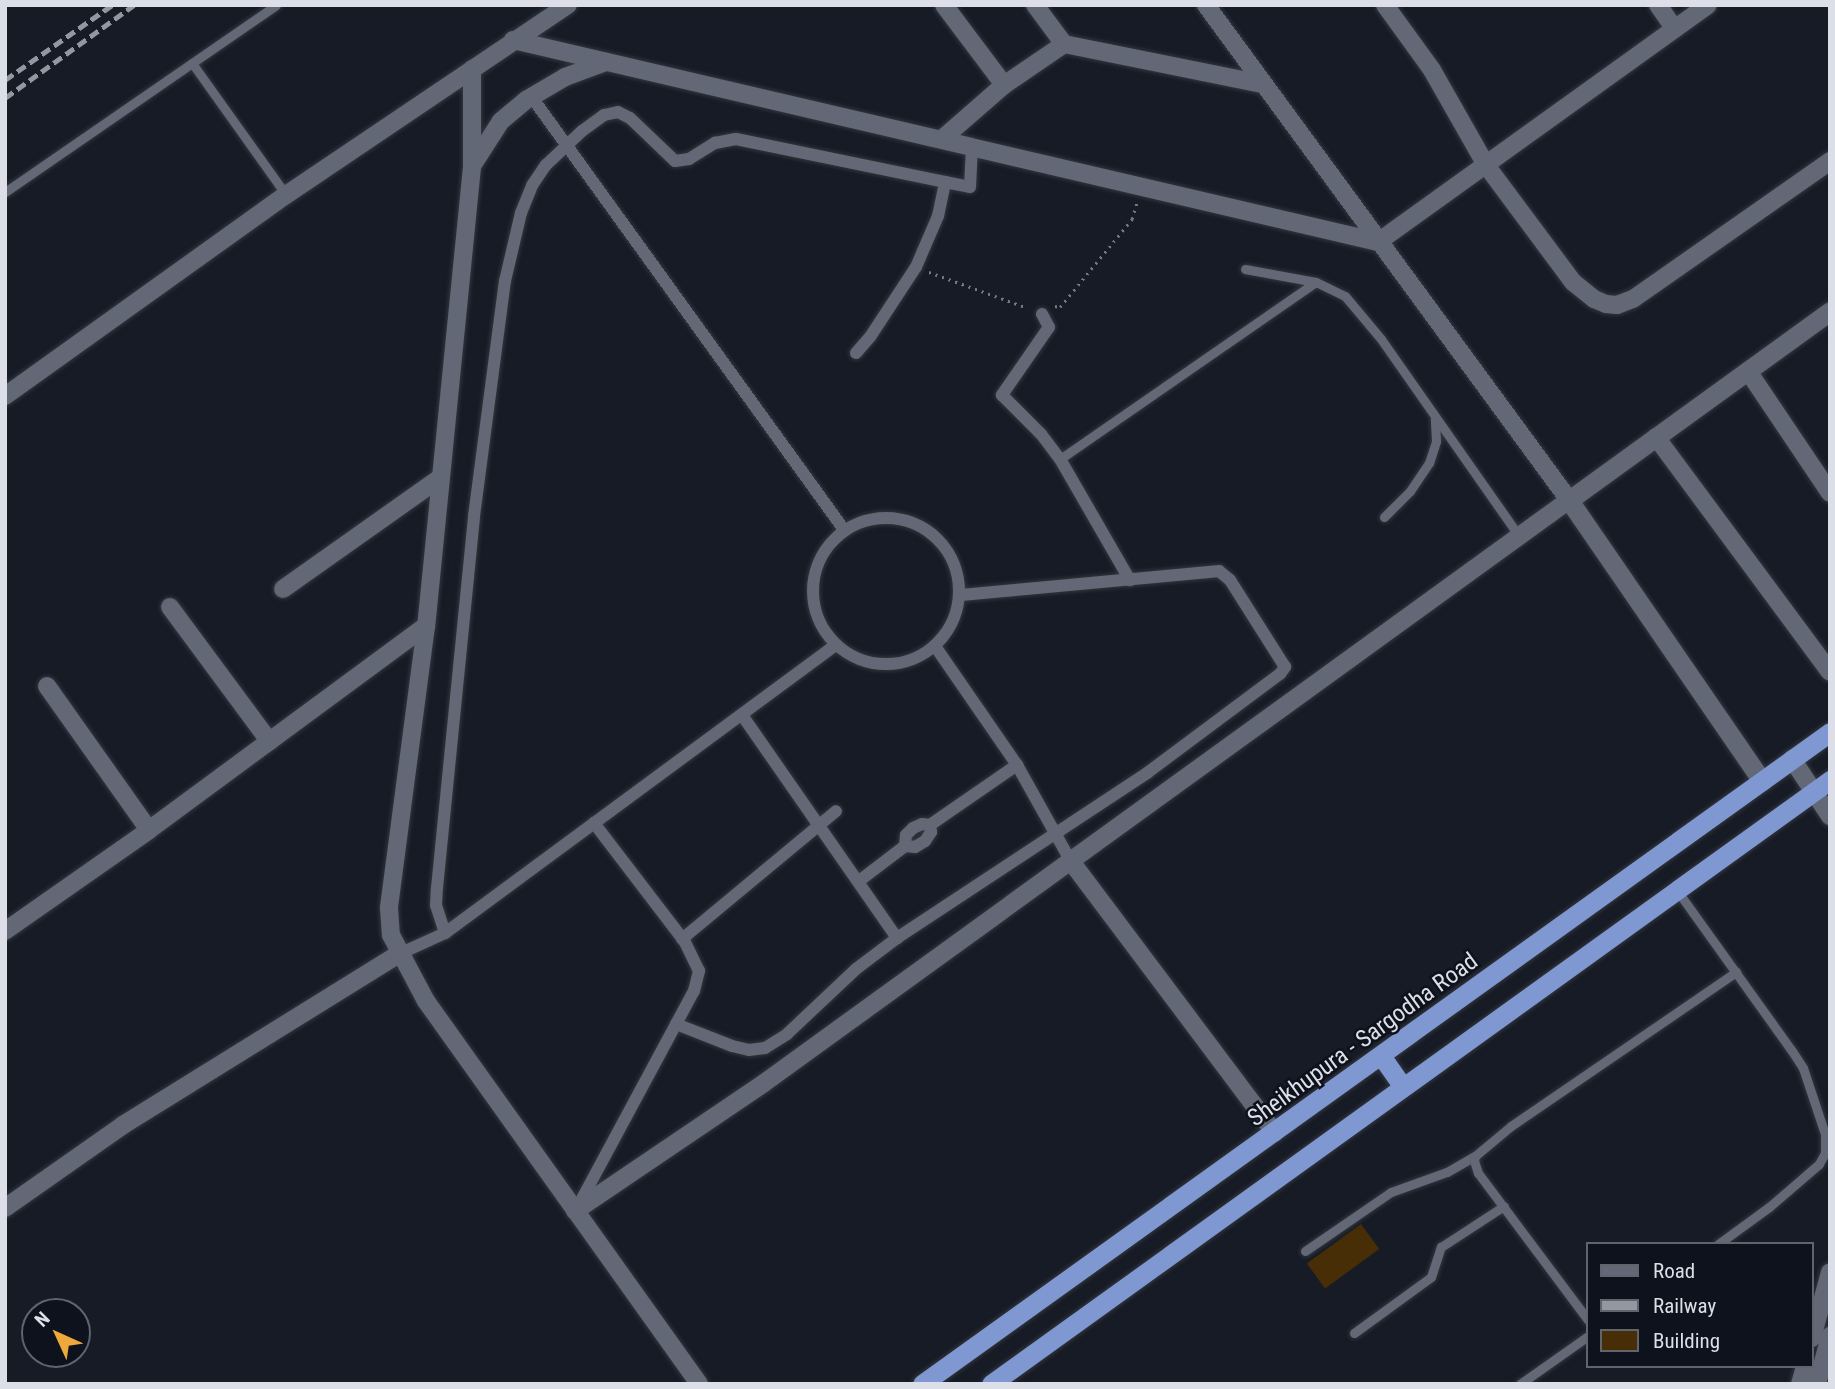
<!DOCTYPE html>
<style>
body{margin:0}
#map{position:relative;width:1835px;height:1389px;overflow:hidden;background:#161b25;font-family:"Roboto Condensed",sans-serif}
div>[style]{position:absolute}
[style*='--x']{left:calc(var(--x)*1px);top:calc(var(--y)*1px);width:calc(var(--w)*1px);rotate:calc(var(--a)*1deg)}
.building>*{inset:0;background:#472e06;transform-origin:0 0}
.path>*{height:2.5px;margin-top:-1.25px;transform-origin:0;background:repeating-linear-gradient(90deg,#757982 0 2px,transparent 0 7px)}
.roads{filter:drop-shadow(0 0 2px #33363e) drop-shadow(0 0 2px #33363e)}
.service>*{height:9px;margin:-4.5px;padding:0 4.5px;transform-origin:4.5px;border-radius:4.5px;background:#626875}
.pedestrian>*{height:12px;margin:-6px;padding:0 6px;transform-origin:6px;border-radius:6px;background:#626875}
.pedestrian>.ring{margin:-6px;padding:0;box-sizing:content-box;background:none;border:12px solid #626875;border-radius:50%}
.minor>*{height:18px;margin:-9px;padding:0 9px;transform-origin:9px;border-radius:9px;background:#626875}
.tertiary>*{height:19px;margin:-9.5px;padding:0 9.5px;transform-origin:9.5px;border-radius:9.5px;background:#626875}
.trunk>*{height:19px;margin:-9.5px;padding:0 9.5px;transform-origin:9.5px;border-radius:9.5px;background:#8098d2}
.rail>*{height:5px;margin-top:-2.5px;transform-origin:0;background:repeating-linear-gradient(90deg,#93979f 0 10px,transparent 0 15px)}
span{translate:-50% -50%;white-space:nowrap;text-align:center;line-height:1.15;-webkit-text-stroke:5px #0d121c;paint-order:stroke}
.street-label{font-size:24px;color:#dcdfe7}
.frame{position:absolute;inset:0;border:7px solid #dcdfe7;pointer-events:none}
.legend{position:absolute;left:1586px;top:1242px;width:228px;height:126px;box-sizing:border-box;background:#0d121c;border:2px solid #60646d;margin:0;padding:9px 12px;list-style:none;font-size:21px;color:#dcdfe7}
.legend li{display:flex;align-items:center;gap:14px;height:35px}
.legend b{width:35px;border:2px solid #60646d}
.north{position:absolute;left:21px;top:1298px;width:70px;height:70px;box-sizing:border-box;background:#0d121c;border:2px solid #60646d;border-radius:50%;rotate:315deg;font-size:19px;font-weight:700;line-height:28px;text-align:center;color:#dcdfe7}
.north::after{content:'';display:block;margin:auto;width:24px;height:32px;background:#eea83c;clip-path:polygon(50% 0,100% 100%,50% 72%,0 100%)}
</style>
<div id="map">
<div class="building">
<div style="left:1361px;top:1224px;width:31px;height:67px;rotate:54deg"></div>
</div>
<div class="path">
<div style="--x:929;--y:272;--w:105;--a:20"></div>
<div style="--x:1055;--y:306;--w:5;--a:11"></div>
<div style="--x:1060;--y:307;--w:114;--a:-50.7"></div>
<div style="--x:1132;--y:219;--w:18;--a:-74"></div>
</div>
<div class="roads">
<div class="service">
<div style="--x:192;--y:63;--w:162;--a:54.5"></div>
<div style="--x:5;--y:192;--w:329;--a:-34.6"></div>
<div style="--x:1245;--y:269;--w:72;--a:10.4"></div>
<div style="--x:1316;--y:282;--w:32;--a:26"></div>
<div style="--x:1345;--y:296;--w:56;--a:50.1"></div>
<div style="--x:1381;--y:339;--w:241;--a:55"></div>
<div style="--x:1060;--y:459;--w:311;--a:-34.7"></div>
<div style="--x:1384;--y:517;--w:37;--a:-45"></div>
<div style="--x:1410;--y:491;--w:34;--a:-56"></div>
<div style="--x:1429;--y:463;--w:23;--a:-72"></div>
<div style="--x:1436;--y:441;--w:22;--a:-93"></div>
<div style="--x:1676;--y:889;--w:199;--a:54.4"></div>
<div style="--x:1792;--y:1051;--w:20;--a:57"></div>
<div style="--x:1803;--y:1068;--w:70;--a:71.6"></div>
<div style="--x:1825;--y:1134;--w:19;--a:90"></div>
<div style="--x:1825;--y:1153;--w:13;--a:119"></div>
<div style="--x:1819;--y:1164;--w:66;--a:139.3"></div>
<div style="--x:1769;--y:1207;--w:63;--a:144"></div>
<div style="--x:1305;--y:1251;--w:104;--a:-34.5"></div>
<div style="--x:1391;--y:1192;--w:59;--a:-19.7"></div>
<div style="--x:1447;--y:1172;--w:32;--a:-30"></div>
<div style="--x:1588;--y:1320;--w:184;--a:-126.8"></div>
<div style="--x:1478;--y:1173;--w:13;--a:-108"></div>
<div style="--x:1474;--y:1161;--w:5;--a:-79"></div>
<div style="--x:1475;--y:1156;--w:47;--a:-39.8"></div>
<div style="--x:1511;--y:1126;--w:273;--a:-34.4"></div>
<div style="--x:1354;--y:1333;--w:95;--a:-36"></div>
<div style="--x:1431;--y:1277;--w:32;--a:-72"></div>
<div style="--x:1441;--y:1247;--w:75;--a:-33.1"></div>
<div style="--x:1520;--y:1384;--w:83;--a:-35.2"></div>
</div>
<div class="pedestrian">
<div style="--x:531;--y:96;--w:536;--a:54.18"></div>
<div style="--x:1042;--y:314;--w:15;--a:62"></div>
<div style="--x:1049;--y:327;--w:83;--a:124.7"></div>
<div style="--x:1002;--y:395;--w:55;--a:45"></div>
<div style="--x:1041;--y:434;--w:31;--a:53"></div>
<div style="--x:1060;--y:459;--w:140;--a:60"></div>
<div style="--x:856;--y:353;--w:21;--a:-49"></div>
<div style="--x:870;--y:337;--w:84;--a:-56.7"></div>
<div style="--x:916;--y:267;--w:56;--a:-66.7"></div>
<div style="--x:938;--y:216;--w:35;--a:-78"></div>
<div style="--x:945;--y:182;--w:25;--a:11"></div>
<div style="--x:970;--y:187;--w:41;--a:-87.2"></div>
<div class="ring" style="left:813px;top:518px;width:134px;height:134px"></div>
<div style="--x:935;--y:646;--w:145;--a:55.4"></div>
<div style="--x:1017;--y:765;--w:109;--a:60.8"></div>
<div style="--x:742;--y:715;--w:272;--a:55.2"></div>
<div style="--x:905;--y:846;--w:11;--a:-85"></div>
<div style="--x:906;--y:835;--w:10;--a:-45"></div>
<div style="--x:913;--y:828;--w:10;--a:-24"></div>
<div style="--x:922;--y:824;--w:8;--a:7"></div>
<div style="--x:930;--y:825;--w:106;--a:-34.6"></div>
<div style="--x:859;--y:881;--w:58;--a:-37.3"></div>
<div style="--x:905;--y:846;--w:10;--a:6"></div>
<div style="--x:915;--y:847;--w:12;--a:-31"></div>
<div style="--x:925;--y:841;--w:11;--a:-56"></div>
<div style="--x:931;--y:832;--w:7;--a:-98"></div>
<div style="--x:445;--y:933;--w:29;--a:-108"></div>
<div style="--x:436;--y:905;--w:17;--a:-87"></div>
<div style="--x:437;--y:888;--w:374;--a:-84.3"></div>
<div style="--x:474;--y:516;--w:237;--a:-82.5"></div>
<div style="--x:505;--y:281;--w:70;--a:-76.8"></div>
<div style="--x:521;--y:213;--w:31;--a:-68"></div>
<div style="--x:533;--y:184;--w:23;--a:-56"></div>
<div style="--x:546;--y:165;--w:50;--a:-43.4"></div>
<div style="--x:582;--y:131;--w:27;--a:-36"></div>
<div style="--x:604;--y:115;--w:14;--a:-12"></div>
<div style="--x:618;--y:112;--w:13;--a:27"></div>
<div style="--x:630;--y:118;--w:62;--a:43.7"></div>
<div style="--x:675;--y:161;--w:14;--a:-8"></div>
<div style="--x:689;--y:159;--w:31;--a:-32"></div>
<div style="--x:715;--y:143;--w:21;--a:-11"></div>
<div style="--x:736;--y:139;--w:213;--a:11.6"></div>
<div style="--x:682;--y:939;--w:200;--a:-39.7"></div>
<div style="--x:399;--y:954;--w:51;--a:-24.5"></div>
<div style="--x:445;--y:933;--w:485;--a:-36.4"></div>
<div style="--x:676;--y:1024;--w:60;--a:21.4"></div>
<div style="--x:732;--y:1046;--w:17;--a:13"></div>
<div style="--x:749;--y:1050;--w:16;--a:-7"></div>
<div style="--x:765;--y:1048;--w:26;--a:-32"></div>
<div style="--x:787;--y:1034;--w:95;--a:-43.3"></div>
<div style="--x:856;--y:969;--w:51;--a:-37.1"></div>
<div style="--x:897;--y:938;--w:300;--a:-33.4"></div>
<div style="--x:1147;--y:773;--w:166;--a:-36.7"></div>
<div style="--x:1280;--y:674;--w:9;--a:-54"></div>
<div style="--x:1285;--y:667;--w:103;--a:-122.3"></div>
<div style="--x:1230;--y:580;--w:14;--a:-141"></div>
<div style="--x:1219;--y:571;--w:261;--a:174.7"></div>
<div style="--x:577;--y:1208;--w:247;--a:-61.7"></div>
<div style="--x:694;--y:991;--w:21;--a:-76"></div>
<div style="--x:699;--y:971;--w:32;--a:-116"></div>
<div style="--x:685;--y:942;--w:150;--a:-127.4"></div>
</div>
<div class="minor">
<div style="--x:944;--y:5;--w:100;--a:53.1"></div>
<div style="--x:1035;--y:5;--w:49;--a:53.4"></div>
<div style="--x:1385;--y:5;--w:80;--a:54.1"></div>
<div style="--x:1432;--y:70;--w:109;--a:60.4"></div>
<div style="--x:1486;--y:165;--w:146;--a:53.4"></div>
<div style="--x:1573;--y:282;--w:27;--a:39"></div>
<div style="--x:1594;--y:299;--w:13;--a:23"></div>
<div style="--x:1606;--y:304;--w:11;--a:5"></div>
<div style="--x:1617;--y:305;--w:17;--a:-21"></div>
<div style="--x:1633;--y:299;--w:241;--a:-35"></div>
<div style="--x:1658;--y:5;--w:29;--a:55"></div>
<div style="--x:513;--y:40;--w:888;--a:13.14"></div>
<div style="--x:1378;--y:242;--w:406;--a:-35.7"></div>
<div style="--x:472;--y:69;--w:98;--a:90"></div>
<div style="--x:472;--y:167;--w:461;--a:95.7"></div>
<div style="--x:426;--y:626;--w:284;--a:97.5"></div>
<div style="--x:389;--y:908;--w:27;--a:86"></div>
<div style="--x:391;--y:935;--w:75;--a:62.1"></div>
<div style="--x:426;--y:1001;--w:470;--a:54.5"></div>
<div style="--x:942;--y:139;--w:82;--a:-41.1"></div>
<div style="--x:1004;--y:85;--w:73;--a:-34.3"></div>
<div style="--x:1064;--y:44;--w:203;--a:11.4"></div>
<div style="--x:474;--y:163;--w:50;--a:-57.3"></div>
<div style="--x:501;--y:121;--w:33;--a:-40"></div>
<div style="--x:526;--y:100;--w:45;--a:-30.5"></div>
<div style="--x:565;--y:77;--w:44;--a:-20.1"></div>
<div style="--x:1748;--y:371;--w:147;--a:56.1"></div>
<div style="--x:5;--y:396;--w:345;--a:-35.6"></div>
<div style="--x:286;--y:195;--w:340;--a:-34"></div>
<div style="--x:1656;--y:437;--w:292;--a:53.5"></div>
<div style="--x:283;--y:589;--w:192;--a:-35.3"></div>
<div style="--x:170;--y:607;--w:167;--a:53.5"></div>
<div style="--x:47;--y:686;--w:176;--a:54.7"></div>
<div style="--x:1792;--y:759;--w:69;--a:56.3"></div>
<div style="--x:1070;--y:860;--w:341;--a:53.1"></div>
<div style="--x:5;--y:931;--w:176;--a:-35"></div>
<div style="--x:149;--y:830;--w:344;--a:-36.4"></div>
<div style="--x:5;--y:1208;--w:144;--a:-35.1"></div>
<div style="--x:123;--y:1125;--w:325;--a:-31.8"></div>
<div style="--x:575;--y:1211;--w:228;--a:-34.1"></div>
<div style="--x:764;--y:1083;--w:994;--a:-35.91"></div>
<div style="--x:1569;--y:500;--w:614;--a:-126.25"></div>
<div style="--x:1812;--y:1338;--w:68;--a:-74.7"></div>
<div style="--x:1800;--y:1384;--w:19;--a:-74"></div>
<div style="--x:1817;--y:1384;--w:50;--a:-74.8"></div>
</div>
<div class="tertiary">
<div style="--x:1762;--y:781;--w:341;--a:-124.5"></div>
<div style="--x:1569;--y:500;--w:322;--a:-35.9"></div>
</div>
<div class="trunk">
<div style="--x:1382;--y:1057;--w:35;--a:55"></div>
<div style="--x:922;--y:1384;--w:1118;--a:-35.68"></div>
<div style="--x:991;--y:1384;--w:1034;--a:-35.75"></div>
</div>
</div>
<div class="rail">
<div style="--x:5;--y:80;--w:131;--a:-35"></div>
<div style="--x:5;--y:98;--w:159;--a:-35.8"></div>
</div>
<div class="street-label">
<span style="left:1363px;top:1040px;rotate:-36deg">Sheikhupura - Sargodha Road</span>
</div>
<div class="frame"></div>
<ul class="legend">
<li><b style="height:9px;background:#626875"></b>Road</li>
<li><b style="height:9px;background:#93979f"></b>Railway</li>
<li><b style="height:19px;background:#472e06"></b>Building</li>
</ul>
<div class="north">N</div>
</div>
